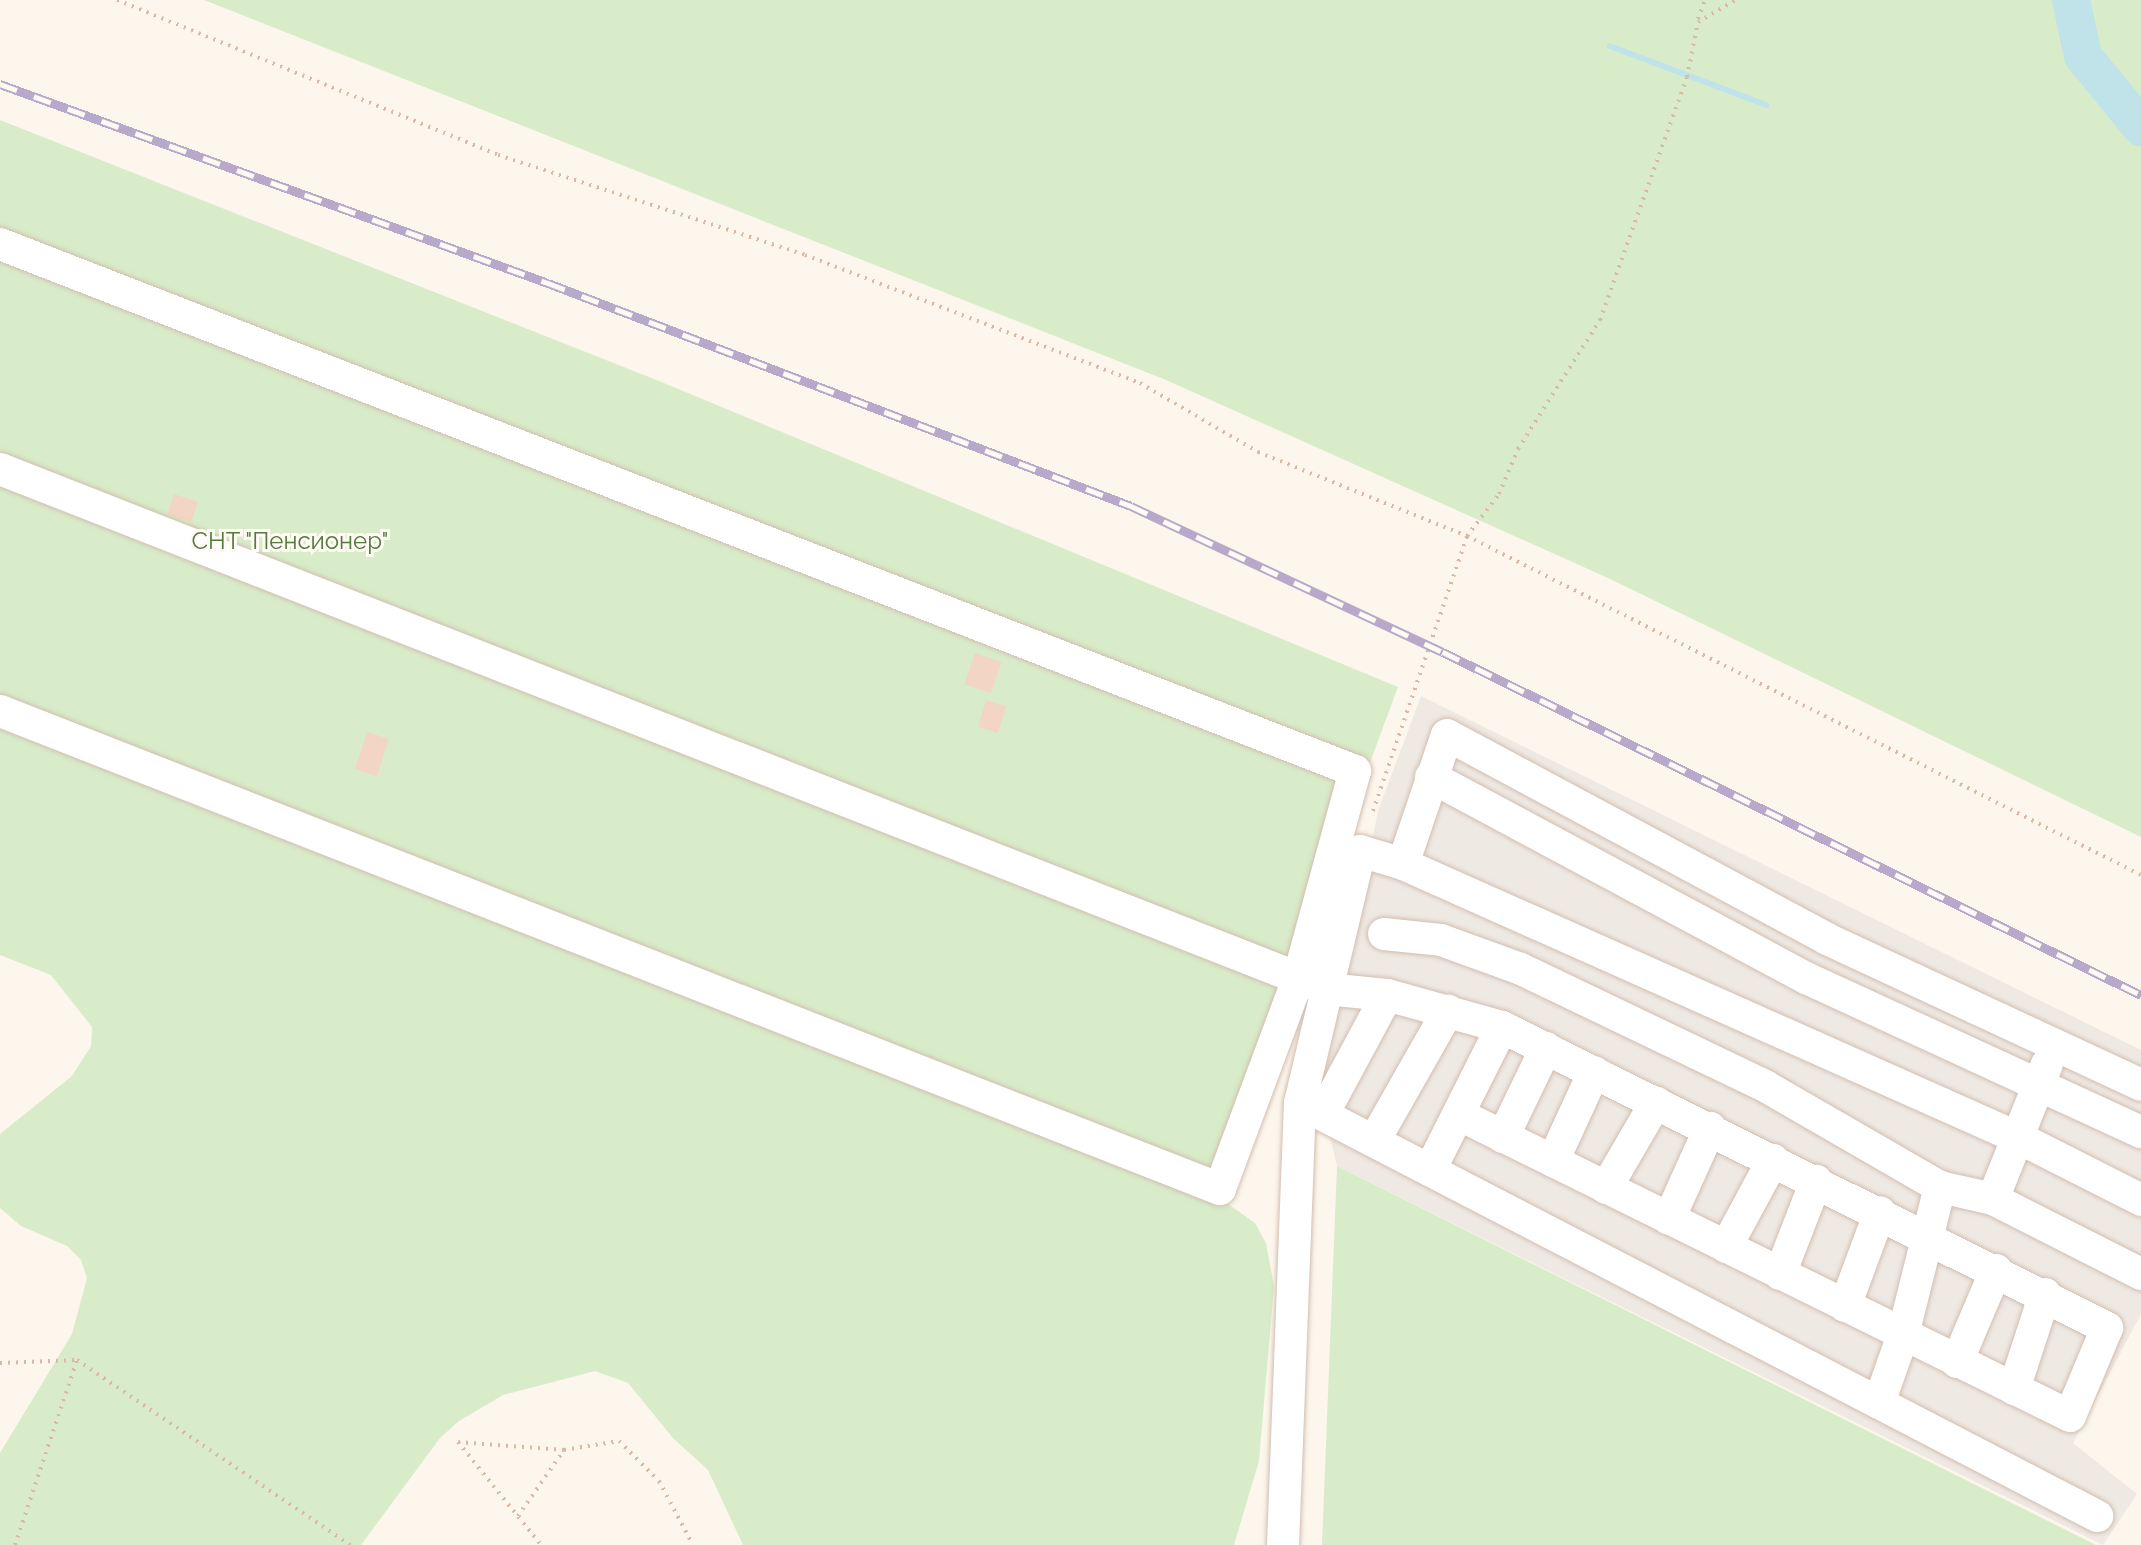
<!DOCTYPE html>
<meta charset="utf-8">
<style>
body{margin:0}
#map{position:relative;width:2141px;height:1545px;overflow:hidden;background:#fdf6ec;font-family:Raleway,sans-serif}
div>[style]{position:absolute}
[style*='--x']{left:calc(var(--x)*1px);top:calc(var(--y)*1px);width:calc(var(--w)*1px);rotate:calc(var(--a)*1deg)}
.industrial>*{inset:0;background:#efe9e4}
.green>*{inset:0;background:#d8ecc9}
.stream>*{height:6px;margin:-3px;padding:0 3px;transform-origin:3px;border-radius:3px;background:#bfe3e8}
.river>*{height:38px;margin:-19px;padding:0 19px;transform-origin:19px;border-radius:19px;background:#bfe3e8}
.building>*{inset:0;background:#f3d5c3;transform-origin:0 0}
.path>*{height:4px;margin-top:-2px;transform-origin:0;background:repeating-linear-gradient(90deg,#d9b8a5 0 2px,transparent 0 8px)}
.roads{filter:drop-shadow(0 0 2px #d1beb0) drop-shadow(0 0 2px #d1beb0)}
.minor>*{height:32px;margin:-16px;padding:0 16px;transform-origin:16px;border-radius:16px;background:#fff}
.rail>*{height:9px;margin-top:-4.5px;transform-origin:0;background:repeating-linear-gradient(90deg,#fffaf3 0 18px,#b9a8c9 0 36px);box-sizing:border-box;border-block:2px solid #b9a8c9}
span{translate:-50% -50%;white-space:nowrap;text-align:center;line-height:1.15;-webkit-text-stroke:6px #fffaf3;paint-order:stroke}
.park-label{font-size:24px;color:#537a41}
</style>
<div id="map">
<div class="industrial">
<div style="clip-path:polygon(1421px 696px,2141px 1050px,2141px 1314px,2073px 1443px,2137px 1494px,2103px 1545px,1337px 1166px,1320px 1096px,1378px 811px)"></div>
</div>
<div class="green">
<div style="clip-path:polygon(204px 0,2141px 0,2141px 837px,1608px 578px,1166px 380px)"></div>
<div style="clip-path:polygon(0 120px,654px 379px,1398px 687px,1211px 1192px,1255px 1223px,1266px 1243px,1274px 1286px,1259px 1461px,1234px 1545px,743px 1545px,708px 1470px,673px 1438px,628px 1383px,595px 1371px,503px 1395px,459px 1421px,440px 1438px,361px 1545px,0 1545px,0 1453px,72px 1334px,87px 1278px,81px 1260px,67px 1246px,21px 1226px,0 1208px,0 1134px,72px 1076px,91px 1046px,92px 1027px,51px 975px,0 955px)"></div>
<div style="clip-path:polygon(1337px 1166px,2096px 1545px,1322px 1545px)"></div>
</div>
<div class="stream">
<div style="--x:1610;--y:46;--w:167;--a:20.7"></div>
</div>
<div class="river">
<div style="--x:2071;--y:0;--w:57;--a:77.9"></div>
<div style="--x:2083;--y:56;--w:92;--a:50.8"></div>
</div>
<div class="building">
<div style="left:174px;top:494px;width:25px;height:21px;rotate:18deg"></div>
<div style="left:975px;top:653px;width:28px;height:33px;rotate:19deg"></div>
<div style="left:986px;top:700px;width:21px;height:28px;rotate:17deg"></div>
<div style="left:367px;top:732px;width:23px;height:39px;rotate:18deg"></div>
</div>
<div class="path">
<div style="--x:117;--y:0;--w:411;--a:22.1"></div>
<div style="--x:498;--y:155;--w:323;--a:18"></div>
<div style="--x:805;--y:255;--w:359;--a:20.9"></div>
<div style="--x:1140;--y:383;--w:137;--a:30.3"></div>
<div style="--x:1258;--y:452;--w:225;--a:21.9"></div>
<div style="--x:1467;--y:536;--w:754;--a:26.7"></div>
<div style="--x:1698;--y:19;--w:20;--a:-70"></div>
<div style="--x:1373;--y:811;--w:291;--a:-71.1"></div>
<div style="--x:1467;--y:536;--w:53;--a:-52.7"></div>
<div style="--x:1499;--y:494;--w:49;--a:-67.1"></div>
<div style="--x:1518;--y:449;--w:153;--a:-57.6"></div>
<div style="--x:1600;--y:320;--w:258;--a:-70.3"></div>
<div style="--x:1687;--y:77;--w:56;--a:-78.7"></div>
<div style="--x:1698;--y:22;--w:44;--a:-30.1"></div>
<div style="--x:0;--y:1363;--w:77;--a:-2.2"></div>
<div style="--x:77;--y:1360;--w:330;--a:34.1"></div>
<div style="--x:564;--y:1450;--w:56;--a:-9.3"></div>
<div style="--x:619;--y:1441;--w:57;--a:45"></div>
<div style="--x:659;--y:1481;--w:72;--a:62"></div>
<div style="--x:518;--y:1516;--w:80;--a:-55.1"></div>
<div style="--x:564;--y:1450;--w:106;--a:-175.7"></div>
<div style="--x:458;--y:1442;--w:132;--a:51.1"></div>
<div style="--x:15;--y:1545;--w:195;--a:-71.5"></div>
</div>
<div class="roads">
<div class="minor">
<div style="--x:0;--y:244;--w:1454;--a:21.25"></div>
<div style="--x:1355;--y:771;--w:216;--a:105.3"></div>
<div style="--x:1298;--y:979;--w:224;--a:110.4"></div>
<div style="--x:1220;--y:1189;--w:1310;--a:-158.6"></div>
<div style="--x:0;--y:469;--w:1424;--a:21.41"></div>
<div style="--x:1326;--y:989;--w:61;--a:5.6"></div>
<div style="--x:1387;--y:995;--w:119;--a:15.5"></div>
<div style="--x:1502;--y:1027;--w:676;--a:26.45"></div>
<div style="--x:2107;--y:1328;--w:95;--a:112.8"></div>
<div style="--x:2070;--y:1416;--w:680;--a:-153.74"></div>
<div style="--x:1431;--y:777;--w:425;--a:28.2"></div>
<div style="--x:1806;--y:978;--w:369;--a:24.7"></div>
<div style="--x:1403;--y:864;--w:136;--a:-71.2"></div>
<div style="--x:1447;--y:735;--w:431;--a:28.2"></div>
<div style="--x:1827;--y:939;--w:346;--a:24.9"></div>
<div style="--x:1384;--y:934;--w:57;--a:6"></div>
<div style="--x:1441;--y:940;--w:85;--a:19.9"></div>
<div style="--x:1521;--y:969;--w:271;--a:25.6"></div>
<div style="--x:1765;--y:1086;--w:202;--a:30"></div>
<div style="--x:1940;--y:1187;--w:54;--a:12.8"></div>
<div style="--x:1993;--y:1199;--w:166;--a:26.9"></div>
<div style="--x:1300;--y:1103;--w:898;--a:27.39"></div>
<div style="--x:1323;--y:1114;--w:135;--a:-61.7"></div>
<div style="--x:1503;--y:1137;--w:99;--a:-64.2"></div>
<div style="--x:1374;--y:1141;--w:150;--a:-60.4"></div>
<div style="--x:1553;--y:1161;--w:98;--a:-65.3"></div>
<div style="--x:1430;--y:1170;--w:160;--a:-63.3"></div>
<div style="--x:1606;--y:1188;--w:99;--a:-59.8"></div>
<div style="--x:1993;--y:1199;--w:145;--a:-68.2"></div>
<div style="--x:1669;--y:1219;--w:100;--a:-65.7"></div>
<div style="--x:1726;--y:1247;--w:99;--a:-61.6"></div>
<div style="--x:1780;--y:1274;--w:100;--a:-68.8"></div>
<div style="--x:1845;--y:1306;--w:100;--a:-69.6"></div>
<div style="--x:1957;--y:1362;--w:100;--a:-67"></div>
<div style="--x:2014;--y:1389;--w:100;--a:-71.9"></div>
<div style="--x:1879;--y:1403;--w:72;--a:-70.6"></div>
<div style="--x:1903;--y:1335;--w:153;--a:-76"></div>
<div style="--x:1283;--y:1545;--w:442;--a:-87.8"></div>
<div style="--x:1300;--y:1103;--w:259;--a:-76.6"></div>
<div style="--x:1360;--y:851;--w:45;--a:16.8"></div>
<div style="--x:1403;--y:864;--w:676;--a:23.99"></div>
<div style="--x:2021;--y:1139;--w:135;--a:26.9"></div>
</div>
</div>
<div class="rail">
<div style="--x:0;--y:84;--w:583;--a:19.96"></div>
<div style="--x:548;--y:283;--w:624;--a:20.93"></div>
<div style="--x:1131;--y:506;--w:344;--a:25.1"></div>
<div style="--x:1443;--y:652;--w:778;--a:26.17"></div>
</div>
<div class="park-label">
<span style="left:290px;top:541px">СНТ "Пенсионер"</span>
</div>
</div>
